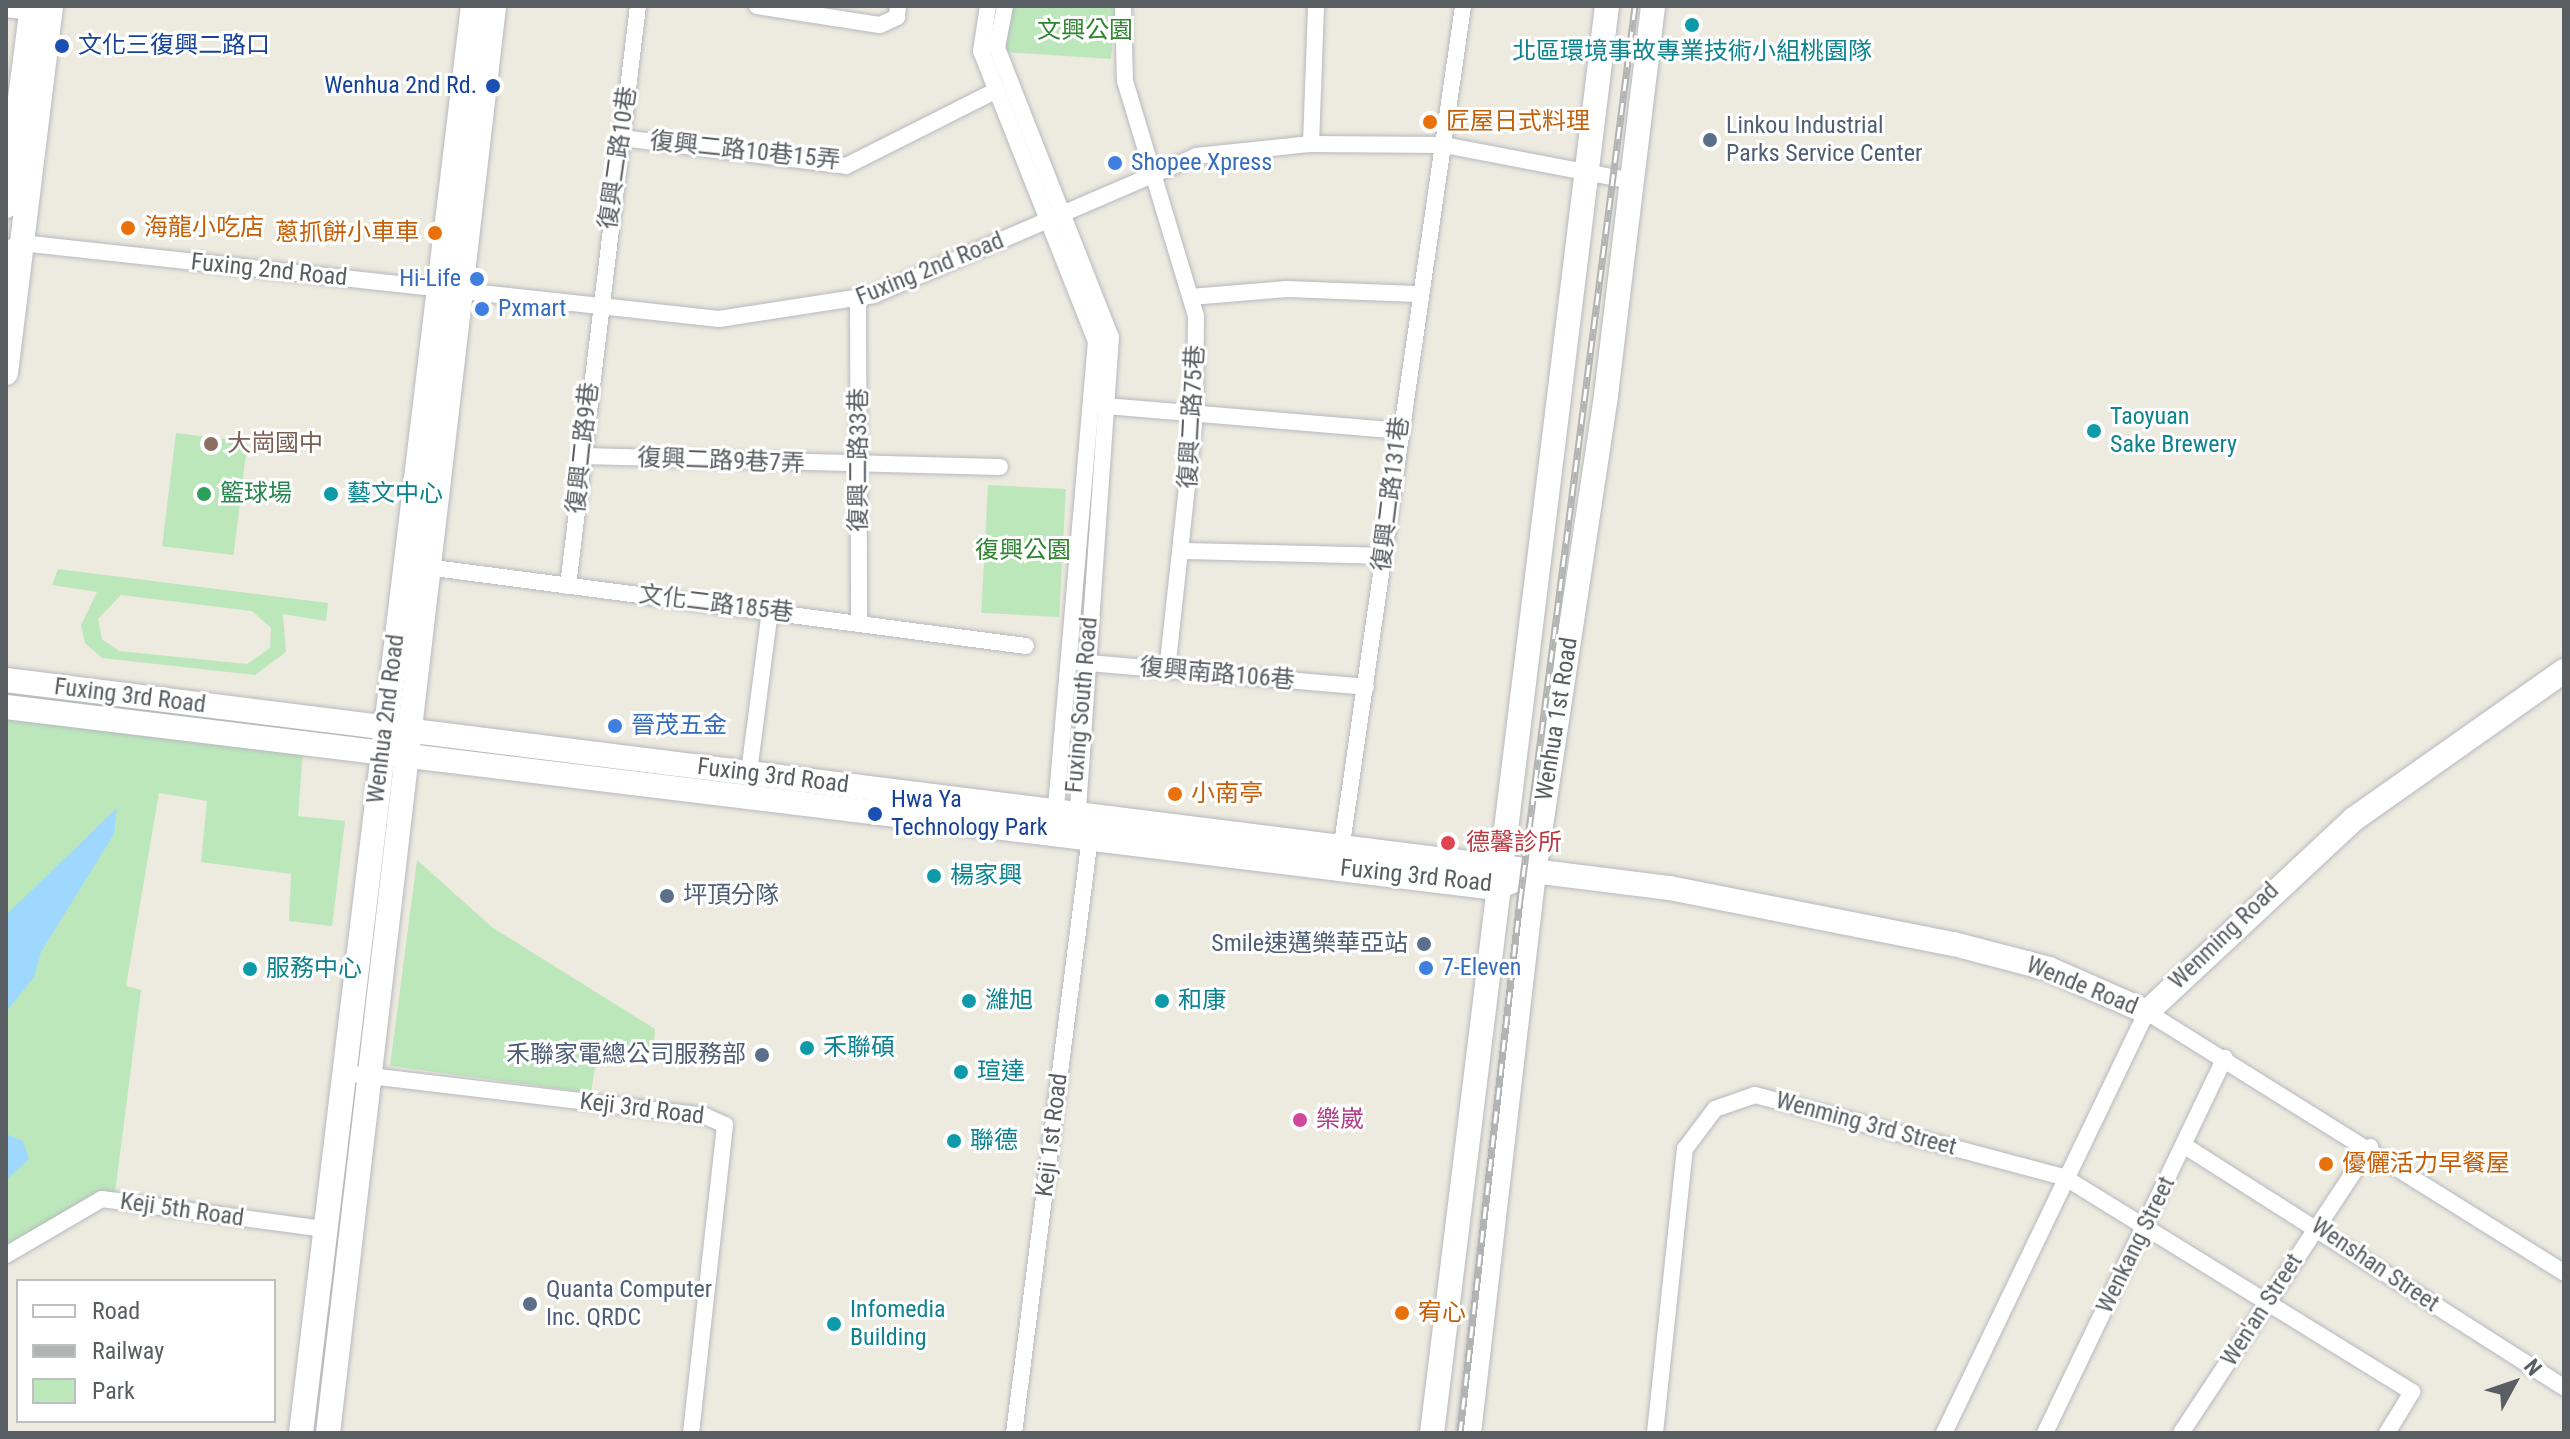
<!DOCTYPE html>
<meta charset="utf-8">
<style>
body{margin:0}
#map{position:relative;width:2570px;height:1439px;overflow:hidden;background:#edeae0;font-family:"Roboto Condensed","Noto Sans TC",sans-serif}
div>[style]{position:absolute}
[style*='--x']{left:calc(var(--x)*1px);top:calc(var(--y)*1px);width:calc(var(--w)*1px);rotate:calc(var(--a)*1deg)}
.green>*{inset:0;background:#bce7bb;transform-origin:0 0}
.water>*{inset:0;background:#9fd8ff}
.roads{filter:drop-shadow(0 0 2px #b6b9be) drop-shadow(0 0 2px #b6b9be)}
.street>*{height:16px;margin:-8px;padding:0 8px;transform-origin:8px;border-radius:8px;background:#fff}
.secondary>*{height:24px;margin:-12px;padding:0 12px;transform-origin:12px;border-radius:12px;background:#fff}
.rail>*{height:7px;margin-top:-3.5px;transform-origin:0;background:repeating-linear-gradient(90deg,#fff 0 12px,#b2b3b3 0 24px);box-sizing:border-box;border-block:2px solid #b2b3b3}
.dots>*{width:22px;height:22px;translate:-50% -50%;box-sizing:border-box;border:4px solid #fff;border-radius:50%}
span{translate:-50% -50%;white-space:nowrap;text-align:center;line-height:1.15;-webkit-text-stroke:6px #fff;paint-order:stroke}
.park-label{font-size:24px;color:#2f8430}
.transit-label{font-size:24px;color:#164399}
.left{translate:0 -50%;text-align:left}
.right{translate:-100% -50%;text-align:right}
.culture-label{font-size:24px;color:#0d838f}
.food-label{font-size:24px;color:#c56008}
.service-label{font-size:24px;color:#4e5e75}
.street-label{font-size:24px;color:#595e62}
.shop-label{font-size:24px;color:#366cbe}
.education-label{font-size:24px;color:#785e54}
.leisure-label{font-size:24px;color:#27864d}
.health-label{font-size:24px;color:#be3a42}
.hotel-label{font-size:24px;color:#b23c85}
.frame{position:absolute;inset:0;border:8px solid #595e62;pointer-events:none}
.legend{position:absolute;left:16px;top:1279px;width:260px;height:144px;box-sizing:border-box;background:#fff;border:2px solid #bdbfc0;margin:0;padding:10px 14px;list-style:none;font-size:24px;color:#595e62}
.legend li{display:flex;align-items:center;gap:16px;height:40px}
.legend b{width:40px;border:2px solid #bdbfc0}
.north{position:absolute;left:2474px;top:1343px;width:80px;height:80px;-webkit-text-stroke:6px #fff;paint-order:stroke;rotate:50deg;font-size:22px;font-weight:700;line-height:32px;text-align:center;color:#595e62}
.north::after{content:'';display:block;margin:auto;width:28px;height:36px;background:#595e62;clip-path:polygon(50% 0,100% 100%,50% 72%,0 100%)}
</style>
<div id="map">
<div class="green">
<div style="clip-path:polygon(1011px 6px,1116px 6px,1111px 59px,1003px 52px)"></div>
<div style="left:176px;top:433px;width:72px;height:114px;rotate:7deg"></div>
<div style="left:988px;top:485px;width:78px;height:128px;rotate:3deg"></div>
<div style="clip-path:polygon(evenodd,58px 569px,328px 603px,326px 621px,283px 614px,286px 652px,255px 675px,102px 658px,85px 643px,81px 625px,97px 592px,52px 585px,58px 569px,121px 595px,252px 611px,271px 628px,270px 648px,247px 664px,119px 651px,102px 639px,98px 619px,121px 595px)"></div>
<div style="clip-path:polygon(6px 715px,303px 752px,298px 816px,345px 821px,332px 926px,289px 921px,291px 874px,201px 862px,207px 801px,159px 793px,126px 986px,141px 990px,115px 1193px,99px 1192px,6px 1247px)"></div>
<div style="clip-path:polygon(417px 860px,493px 928px,655px 1029px,653px 1049px,599px 1042px,591px 1093px,390px 1066px)"></div>
</div>
<div class="water">
<div style="clip-path:polygon(117px 808px,114px 834px,41px 952px,34px 977px,6px 1012px,6px 915px)"></div>
<div style="clip-path:polygon(6px 1134px,23px 1141px,29px 1159px,6px 1180px)"></div>
</div>
<div class="roads">
<div class="street">
<div style="--x:757;--y:6;--w:124;--a:8.8"></div>
<div style="--x:880;--y:25;--w:19;--a:-25"></div>
<div style="--x:897;--y:17;--w:11;--a:-85"></div>
<div style="--x:988;--y:6;--w:46;--a:98.8"></div>
<div style="--x:981;--y:51;--w:312;--a:68.4"></div>
<div style="--x:1096;--y:341;--w:472;--a:94.9"></div>
<div style="--x:1056;--y:811;--w:10;--a:37"></div>
<div style="--x:1005;--y:6;--w:43;--a:100.8"></div>
<div style="--x:997;--y:48;--w:311;--a:68.5"></div>
<div style="--x:1111;--y:337;--w:484;--a:94"></div>
<div style="--x:1123;--y:6;--w:75;--a:88.5"></div>
<div style="--x:1125;--y:81;--w:245;--a:73.2"></div>
<div style="--x:1196;--y:316;--w:97;--a:90.6"></div>
<div style="--x:1195;--y:413;--w:259;--a:96.2"></div>
<div style="--x:6;--y:9;--w:34;--a:7"></div>
<div style="--x:622;--y:138;--w:226;--a:7.1"></div>
<div style="--x:846;--y:166;--w:167;--a:-26.7"></div>
<div style="--x:1311;--y:144;--w:138;--a:-87.9"></div>
<div style="--x:6;--y:250;--w:17;--a:-25"></div>
<div style="--x:21;--y:243;--w:702;--a:6.21"></div>
<div style="--x:719;--y:319;--w:157;--a:-8.8"></div>
<div style="--x:874;--y:295;--w:351;--a:-23.3"></div>
<div style="--x:1196;--y:156;--w:116;--a:-6"></div>
<div style="--x:1311;--y:144;--w:133;--a:0.4"></div>
<div style="--x:1444;--y:145;--w:191;--a:10.8"></div>
<div style="--x:1191;--y:297;--w:96;--a:-4.8"></div>
<div style="--x:1287;--y:289;--w:129;--a:2.2"></div>
<div style="--x:858;--y:299;--w:322;--a:89.8"></div>
<div style="--x:1105;--y:406;--w:296;--a:4.8"></div>
<div style="--x:582;--y:456;--w:418;--a:1.5"></div>
<div style="--x:1183;--y:551;--w:200;--a:1.4"></div>
<div style="--x:419;--y:566;--w:612;--a:7.51"></div>
<div style="--x:568;--y:586;--w:584;--a:-83.12"></div>
<div style="--x:1076;--y:662;--w:291;--a:4.9"></div>
<div style="--x:749;--y:772;--w:163;--a:-82.6"></div>
<div style="--x:1342;--y:844;--w:847;--a:-81.78"></div>
<div style="--x:345;--y:1073;--w:363;--a:6.8"></div>
<div style="--x:705;--y:1116;--w:22;--a:24"></div>
<div style="--x:725;--y:1125;--w:310;--a:96.3"></div>
<div style="--x:2185;--y:1146;--w:449;--a:32.5"></div>
<div style="--x:6;--y:1255;--w:111;--a:-30.3"></div>
<div style="--x:102;--y:1199;--w:225;--a:7.7"></div>
<div style="--x:1014;--y:1433;--w:601;--a:-82.73"></div>
<div style="--x:1655;--y:1433;--w:286;--a:-84"></div>
<div style="--x:1685;--y:1149;--w:50;--a:-53.1"></div>
<div style="--x:1715;--y:1109;--w:42;--a:-19.3"></div>
<div style="--x:1755;--y:1095;--w:320;--a:14.9"></div>
<div style="--x:2064;--y:1177;--w:409;--a:31.7"></div>
<div style="--x:2412;--y:1392;--w:48;--a:121.4"></div>
<div style="--x:1944;--y:1433;--w:467;--a:-64.3"></div>
<div style="--x:2147;--y:1012;--w:492;--a:32"></div>
<div style="--x:2045;--y:1433;--w:416;--a:-64.4"></div>
<div style="--x:2181;--y:1433;--w:343;--a:-56.5"></div>
</div>
<div class="secondary">
<div style="--x:6;--y:206;--w:202;--a:-82.6"></div>
<div style="--x:6;--y:373;--w:370;--a:-83"></div>
<div style="--x:6;--y:680;--w:1677;--a:7.13"></div>
<div style="--x:1670;--y:888;--w:289;--a:11.2"></div>
<div style="--x:1954;--y:944;--w:98;--a:14.7"></div>
<div style="--x:2049;--y:969;--w:107;--a:23.7"></div>
<div style="--x:2147;--y:1012;--w:283;--a:-43"></div>
<div style="--x:2354;--y:819;--w:257;--a:-35.2"></div>
<div style="--x:6;--y:707;--w:1501;--a:6.93"></div>
<div style="--x:1496;--y:888;--w:39;--a:-23"></div>
<div style="--x:301;--y:1433;--w:1437;--a:-83.13"></div>
<div style="--x:328;--y:1433;--w:1437;--a:-83.36"></div>
<div style="--x:1432;--y:1433;--w:1438;--a:-83.01"></div>
<div style="--x:1469;--y:1433;--w:565;--a:-83.39"></div>
<div style="--x:1534;--y:872;--w:482;--a:-81.4"></div>
<div style="--x:1606;--y:395;--w:392;--a:-83.1"></div>
</div>
</div>
<div class="rail">
<div style="--x:1460;--y:1433;--w:536;--a:-83.58"></div>
<div style="--x:1520;--y:900;--w:901;--a:-82.67"></div>
</div>
<div class="dots">
<div style="left:1692px;top:25px;background:#0f9aa8"></div>
<div style="left:62px;top:46px;background:#1a4fb4"></div>
<div style="left:493px;top:86px;background:#1a4fb4"></div>
<div style="left:1430px;top:122px;background:#e8710a"></div>
<div style="left:1710px;top:140px;background:#5c6f8a"></div>
<div style="left:1115px;top:163px;background:#3f7fe0"></div>
<div style="left:128px;top:228px;background:#e8710a"></div>
<div style="left:435px;top:233px;background:#e8710a"></div>
<div style="left:477px;top:279px;background:#3f7fe0"></div>
<div style="left:482px;top:309px;background:#3f7fe0"></div>
<div style="left:2094px;top:431px;background:#0f9aa8"></div>
<div style="left:211px;top:444px;background:#8d6e63"></div>
<div style="left:204px;top:494px;background:#2e9e5b"></div>
<div style="left:331px;top:494px;background:#0f9aa8"></div>
<div style="left:615px;top:726px;background:#3f7fe0"></div>
<div style="left:1175px;top:794px;background:#e8710a"></div>
<div style="left:875px;top:814px;background:#1a4fb4"></div>
<div style="left:1448px;top:843px;background:#e0444e"></div>
<div style="left:934px;top:876px;background:#0f9aa8"></div>
<div style="left:667px;top:896px;background:#5c6f8a"></div>
<div style="left:1424px;top:944px;background:#5c6f8a"></div>
<div style="left:1426px;top:968px;background:#3f7fe0"></div>
<div style="left:250px;top:969px;background:#0f9aa8"></div>
<div style="left:969px;top:1001px;background:#0f9aa8"></div>
<div style="left:1162px;top:1001px;background:#0f9aa8"></div>
<div style="left:807px;top:1048px;background:#0f9aa8"></div>
<div style="left:762px;top:1055px;background:#5c6f8a"></div>
<div style="left:961px;top:1072px;background:#0f9aa8"></div>
<div style="left:1300px;top:1120px;background:#d1479c"></div>
<div style="left:954px;top:1141px;background:#0f9aa8"></div>
<div style="left:2326px;top:1164px;background:#e8710a"></div>
<div style="left:530px;top:1304px;background:#5c6f8a"></div>
<div style="left:1402px;top:1313px;background:#e8710a"></div>
<div style="left:834px;top:1324px;background:#0f9aa8"></div>
</div>
<div class="park-label">
<span style="left:1085px;top:31px">文興公園</span>
<span style="left:1023px;top:551px">復興公園</span>
</div>
<div class="transit-label">
<span class="left" style="left:78px;top:46px">文化三復興二路口</span>
<span class="right" style="left:477px;top:86px">Wenhua 2nd Rd.</span>
<span class="left" style="left:891px;top:814px">Hwa Ya<br>Technology Park</span>
</div>
<div class="culture-label">
<span style="left:1692px;top:52px">北區環境事故專業技術小組桃園隊</span>
<span class="left" style="left:2110px;top:431px">Taoyuan<br>Sake Brewery</span>
<span class="left" style="left:347px;top:494px">藝文中心</span>
<span class="left" style="left:950px;top:876px">楊家興</span>
<span class="left" style="left:266px;top:969px">服務中心</span>
<span class="left" style="left:985px;top:1001px">濰旭</span>
<span class="left" style="left:1178px;top:1001px">和康</span>
<span class="left" style="left:823px;top:1048px">禾聯碩</span>
<span class="left" style="left:977px;top:1072px">瑄達</span>
<span class="left" style="left:970px;top:1141px">聯德</span>
<span class="left" style="left:850px;top:1324px">Infomedia<br>Building</span>
</div>
<div class="food-label">
<span class="left" style="left:1446px;top:122px">匠屋日式料理</span>
<span class="left" style="left:144px;top:228px">海龍小吃店</span>
<span class="right" style="left:419px;top:233px">蔥抓餅小車車</span>
<span class="left" style="left:1191px;top:794px">小南亭</span>
<span class="left" style="left:2342px;top:1164px">優儷活力早餐屋</span>
<span class="left" style="left:1418px;top:1313px">宥心</span>
</div>
<div class="service-label">
<span class="left" style="left:1726px;top:140px">Linkou Industrial<br>Parks Service Center</span>
<span class="left" style="left:683px;top:896px">坪頂分隊</span>
<span class="right" style="left:1408px;top:944px">Smile速邁樂華亞站</span>
<span class="right" style="left:746px;top:1055px">禾聯家電總公司服務部</span>
<span class="left" style="left:546px;top:1304px">Quanta Computer<br>Inc. QRDC</span>
</div>
<div class="street-label">
<span style="left:745px;top:151px;rotate:6deg">復興二路10巷15弄</span>
<span style="left:618px;top:158px;rotate:-82deg">復興二路10巷</span>
<span style="left:930px;top:269px;rotate:-22deg">Fuxing 2nd Road</span>
<span style="left:269px;top:270px;rotate:6deg">Fuxing 2nd Road</span>
<span style="left:1192px;top:417px;rotate:-87deg">復興二路75巷</span>
<span style="left:583px;top:448px;rotate:-84deg">復興二路9巷</span>
<span style="left:859px;top:460px;rotate:-90deg">復興二路33巷</span>
<span style="left:721px;top:461px;rotate:2deg">復興二路9巷7弄</span>
<span style="left:1391px;top:494px;rotate:-83deg">復興二路131巷</span>
<span style="left:716px;top:604px;rotate:7deg">文化二路185巷</span>
<span style="left:1217px;top:674px;rotate:5deg">復興南路106巷</span>
<span style="left:130px;top:696px;rotate:7deg">Fuxing 3rd Road</span>
<span style="left:1082px;top:705px;rotate:-85deg">Fuxing South Road</span>
<span style="left:386px;top:719px;rotate:-83deg">Wenhua 2nd Road</span>
<span style="left:1557px;top:719px;rotate:-81deg">Wenhua 1st Road</span>
<span style="left:773px;top:776px;rotate:7deg">Fuxing 3rd Road</span>
<span style="left:1416px;top:876px;rotate:6deg">Fuxing 3rd Road</span>
<span style="left:2224px;top:936px;rotate:-44deg">Wenming Road</span>
<span style="left:2082px;top:986px;rotate:22deg">Wende Road</span>
<span style="left:642px;top:1109px;rotate:7deg">Keji 3rd Road</span>
<span style="left:1866px;top:1124px;rotate:15deg">Wenming 3rd Street</span>
<span style="left:1052px;top:1135px;rotate:-83deg">Keji 1st Road</span>
<span style="left:182px;top:1210px;rotate:8deg">Keji 5th Road</span>
<span style="left:2136px;top:1245px;rotate:-64deg">Wenkang Street</span>
<span style="left:2375px;top:1265px;rotate:34deg">Wenshan Street</span>
<span style="left:2262px;top:1310px;rotate:-57deg">Wen'an Street</span>
</div>
<div class="shop-label">
<span class="left" style="left:1131px;top:163px">Shopee Xpress</span>
<span class="right" style="left:461px;top:279px">Hi-Life</span>
<span class="left" style="left:498px;top:309px">Pxmart</span>
<span class="left" style="left:631px;top:726px">晉茂五金</span>
<span class="left" style="left:1442px;top:968px">7-Eleven</span>
</div>
<div class="education-label">
<span class="left" style="left:227px;top:444px">大崗國中</span>
</div>
<div class="leisure-label">
<span class="left" style="left:220px;top:494px">籃球場</span>
</div>
<div class="health-label">
<span class="left" style="left:1466px;top:843px">德馨診所</span>
</div>
<div class="hotel-label">
<span class="left" style="left:1316px;top:1120px">樂崴</span>
</div>
<div class="frame"></div>
<ul class="legend">
<li><b style="height:10px;background:#fff"></b>Road</li>
<li><b style="height:10px;background:#b2b3b3"></b>Railway</li>
<li><b style="height:22px;background:#bce7bb"></b>Park</li>
</ul>
<div class="north">N</div>
</div>
